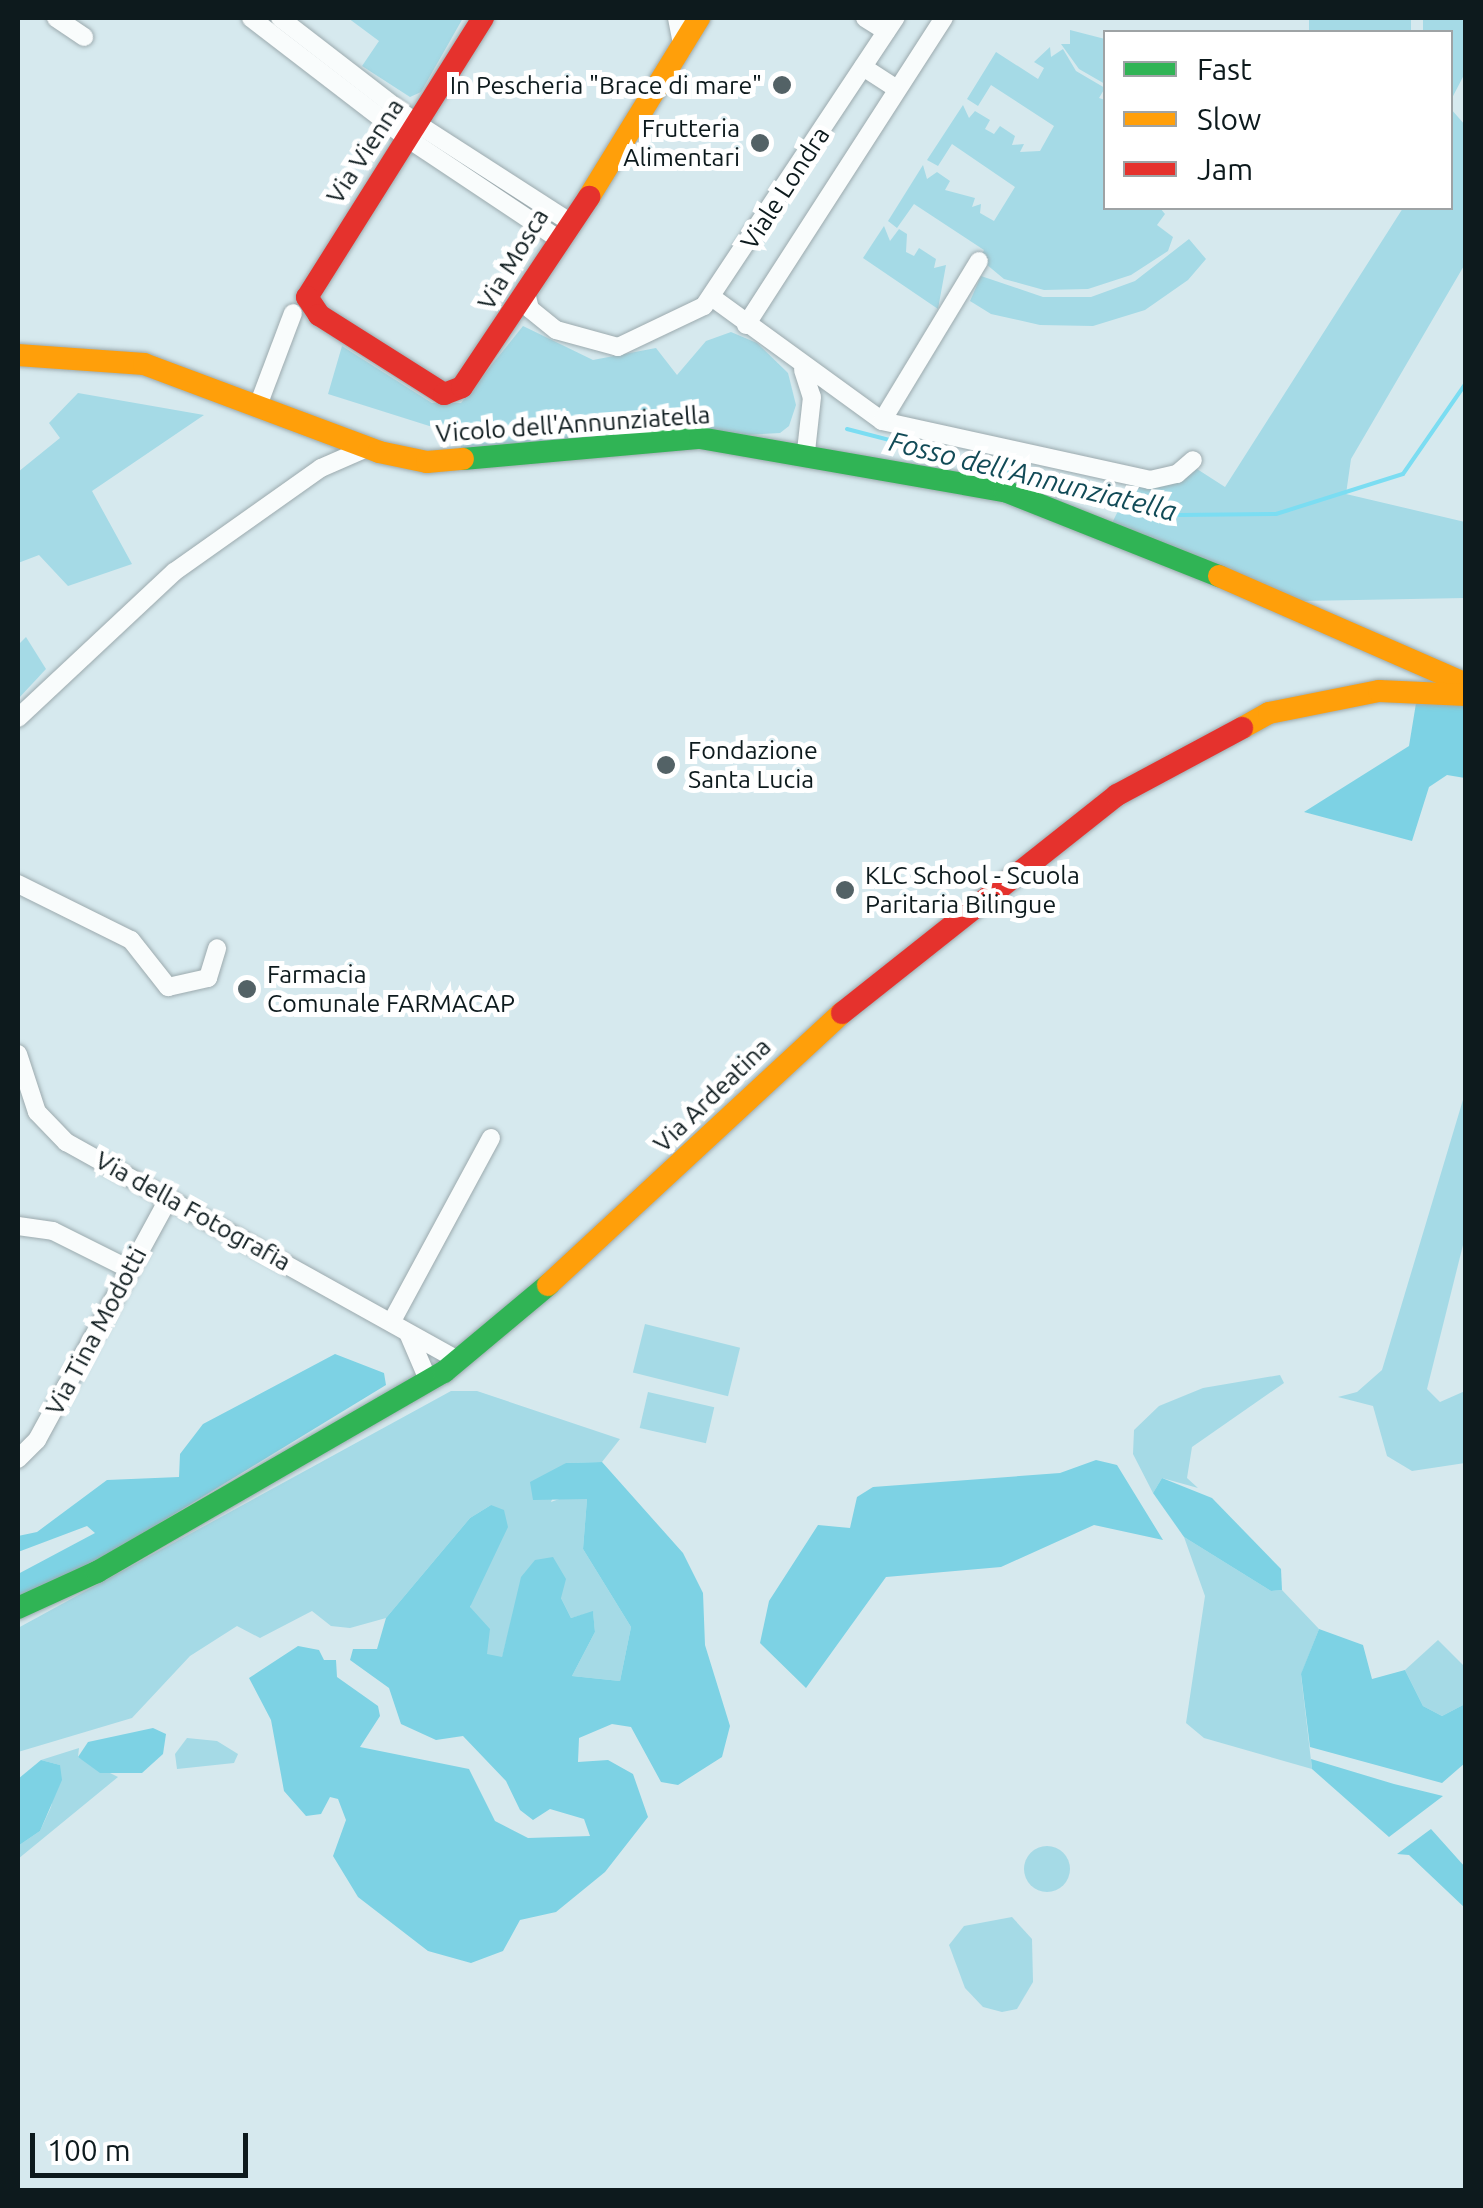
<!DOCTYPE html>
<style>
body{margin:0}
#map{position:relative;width:1483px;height:2208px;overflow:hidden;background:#d6e9ee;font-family:Ubuntu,sans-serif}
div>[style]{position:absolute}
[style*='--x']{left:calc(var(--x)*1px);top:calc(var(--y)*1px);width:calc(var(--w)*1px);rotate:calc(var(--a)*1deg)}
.green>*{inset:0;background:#a5dae6;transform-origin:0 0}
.round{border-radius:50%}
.forest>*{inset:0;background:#7dd2e4}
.stream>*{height:4px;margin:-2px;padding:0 2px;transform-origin:2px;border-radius:2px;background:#7bddf2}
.roads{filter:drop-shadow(0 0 2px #9caaae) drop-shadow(0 0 2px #9caaae)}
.street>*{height:18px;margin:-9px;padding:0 9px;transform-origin:9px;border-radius:9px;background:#f9fcfc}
.fast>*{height:22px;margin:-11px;padding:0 11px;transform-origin:11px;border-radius:11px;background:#30b455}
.slow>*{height:22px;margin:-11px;padding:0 11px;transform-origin:11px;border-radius:11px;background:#ff9f0a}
.jam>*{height:22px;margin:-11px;padding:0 11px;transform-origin:11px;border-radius:11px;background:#e5322d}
.dots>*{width:28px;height:28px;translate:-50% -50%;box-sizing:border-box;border:5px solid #fff;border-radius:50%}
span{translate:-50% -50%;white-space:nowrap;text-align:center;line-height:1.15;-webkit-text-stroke:10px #fff;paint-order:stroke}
.poi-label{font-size:25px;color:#0d1a1d}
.right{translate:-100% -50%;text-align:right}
.left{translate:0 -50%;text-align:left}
.street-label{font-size:25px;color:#0d1a1d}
.water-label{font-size:28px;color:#124b57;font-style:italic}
.frame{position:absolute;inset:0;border:20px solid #0d1a1d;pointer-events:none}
.legend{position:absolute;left:1103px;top:30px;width:350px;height:180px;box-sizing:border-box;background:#fff;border:2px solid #9ea3a5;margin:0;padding:12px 18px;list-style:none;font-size:30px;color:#0d1a1d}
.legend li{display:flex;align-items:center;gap:20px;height:50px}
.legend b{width:50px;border:2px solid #9ea3a5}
.scale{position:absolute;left:30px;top:2133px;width:218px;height:45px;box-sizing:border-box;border:5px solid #0d1a1d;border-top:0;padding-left:12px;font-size:30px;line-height:35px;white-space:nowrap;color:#0d1a1d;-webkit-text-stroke:8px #fff;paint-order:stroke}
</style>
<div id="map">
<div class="green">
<div style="clip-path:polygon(348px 18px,463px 18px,421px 92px,410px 97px,362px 66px,379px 41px)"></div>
<div style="left:1309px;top:18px;width:102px;height:18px"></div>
<div style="clip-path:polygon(1423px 18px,1465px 18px,1465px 73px,1451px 100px,1450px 32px,1423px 32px)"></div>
<div style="clip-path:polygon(1070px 30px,1105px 39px,1105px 84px,1079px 69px,1061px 44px,1070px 44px)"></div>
<div style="clip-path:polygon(1050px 47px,1051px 57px,1063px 49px,1076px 71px,1105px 88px,1099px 98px,1105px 100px,1106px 208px,1160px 208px,1165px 214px,1157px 225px,1173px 237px,1168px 251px,1131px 275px,1088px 289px,1044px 290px,1004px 279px,980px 259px,984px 250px,914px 204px,897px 228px,888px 221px,923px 165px,927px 179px,937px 172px,950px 181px,945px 190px,975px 198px,972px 207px,981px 204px,980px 213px,994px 221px,1015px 187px,952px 144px,938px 166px,927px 160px,963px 105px,969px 118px,975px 111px,990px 120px,985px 129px,994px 134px,1000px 126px,1015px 136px,1012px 145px,1024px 144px,1020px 152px,1040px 151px,1054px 126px,991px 85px,978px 106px,967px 99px,996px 52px,1038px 79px,1044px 68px,1034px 62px)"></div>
<div style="clip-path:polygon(1451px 109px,1465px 125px,1465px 264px,1351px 459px,1346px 494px,1465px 522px,1465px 598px,1302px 601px,1112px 523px,1131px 485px,1170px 485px,1197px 469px,1225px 487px,1403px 208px,1450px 208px)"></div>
<div style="clip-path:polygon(884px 226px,890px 241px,899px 229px,907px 234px,906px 252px,914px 256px,919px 248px,936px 259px,934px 268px,946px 265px,938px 309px,863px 258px)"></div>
<div style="clip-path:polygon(1189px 239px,1206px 259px,1188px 280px,1145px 310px,1093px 326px,1040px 325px,991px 314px,970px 301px,981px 276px,1043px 297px,1091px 297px,1135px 281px)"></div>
<div style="clip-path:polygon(523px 326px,593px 360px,656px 348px,677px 375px,706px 341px,731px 332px,757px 343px,788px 373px,796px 405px,789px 426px,780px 433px,461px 451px,461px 436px,328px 394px,342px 346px,432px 403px,461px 403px)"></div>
<div style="clip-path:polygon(78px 393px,204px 415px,92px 491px,132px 564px,68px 586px,39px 555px,18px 563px,18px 472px,60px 438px,49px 423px)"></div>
<div style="clip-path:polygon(26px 637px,46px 669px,18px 699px,18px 645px)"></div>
<div style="clip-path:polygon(1465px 1093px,1465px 1237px,1427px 1389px,1440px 1402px,1465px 1391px,1465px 1463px,1412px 1471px,1387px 1456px,1373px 1406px,1338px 1397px,1357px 1392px,1382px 1370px)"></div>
<div style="left:645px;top:1324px;width:98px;height:50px;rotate:14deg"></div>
<div style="clip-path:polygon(1280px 1375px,1284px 1383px,1192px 1447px,1187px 1478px,1198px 1488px,1162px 1478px,1153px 1493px,1133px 1454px,1134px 1430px,1159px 1406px,1203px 1388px)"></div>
<div style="clip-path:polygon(451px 1391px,477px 1391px,620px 1439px,602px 1462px,566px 1463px,551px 1502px,573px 1494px,587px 1499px,583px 1549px,631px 1627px,620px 1681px,572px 1676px,595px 1632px,593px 1612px,571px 1618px,561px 1598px,516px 1602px,502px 1658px,487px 1655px,470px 1608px,491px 1505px,470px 1518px,386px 1618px,350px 1628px,331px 1626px,312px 1611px,260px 1638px,237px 1626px,190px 1656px,132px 1718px,18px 1752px,18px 1628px)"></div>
<div style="left:648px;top:1392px;width:68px;height:37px;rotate:13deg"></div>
<div style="clip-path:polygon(1184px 1537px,1271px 1591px,1282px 1590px,1319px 1629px,1301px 1675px,1312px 1769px,1204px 1738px,1186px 1723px,1205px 1596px)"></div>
<div style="clip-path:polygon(1438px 1640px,1465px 1667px,1465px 1704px,1442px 1716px,1423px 1706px,1405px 1670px)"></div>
<div style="clip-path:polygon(187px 1738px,217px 1741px,238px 1754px,234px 1763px,177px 1769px,175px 1754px)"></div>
<div style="clip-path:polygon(79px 1748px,78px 1757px,118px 1777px,18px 1859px,18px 1846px,40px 1831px,51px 1807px,60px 1765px,41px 1760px)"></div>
<div class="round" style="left:1024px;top:1846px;width:46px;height:46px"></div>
<div style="clip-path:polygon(1012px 1917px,1032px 1939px,1033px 1982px,1017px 2009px,1002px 2012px,983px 2007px,965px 1988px,949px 1945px,964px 1926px)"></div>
</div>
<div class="forest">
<div style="clip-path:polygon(1417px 697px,1465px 699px,1465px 778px,1447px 775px,1429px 787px,1412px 841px,1304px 812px,1409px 746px)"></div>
<div style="clip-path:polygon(335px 1354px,384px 1373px,386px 1385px,76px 1574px,18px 1598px,18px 1574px,95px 1533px,87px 1526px,18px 1552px,18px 1536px,37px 1532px,107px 1480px,179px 1477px,180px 1454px,203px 1424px)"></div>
<div style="clip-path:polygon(1096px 1460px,1117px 1465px,1163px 1540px,1094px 1525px,1001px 1567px,886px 1577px,806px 1688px,760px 1643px,769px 1601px,818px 1525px,850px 1528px,857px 1497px,873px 1487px,1060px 1473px)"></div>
<div style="clip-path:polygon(602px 1462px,683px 1553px,703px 1593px,705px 1645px,730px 1726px,722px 1757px,678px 1785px,661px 1782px,631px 1727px,612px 1724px,579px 1738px,578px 1762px,608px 1760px,633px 1774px,648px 1817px,605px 1872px,556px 1912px,520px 1920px,503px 1951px,471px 1963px,428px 1951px,358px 1897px,333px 1856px,346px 1820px,338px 1799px,330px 1797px,321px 1814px,306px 1816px,284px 1791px,271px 1720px,249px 1678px,298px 1646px,319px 1650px,324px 1660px,336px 1660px,337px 1677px,378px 1706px,380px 1716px,360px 1747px,469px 1769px,495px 1821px,528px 1838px,590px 1836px,584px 1819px,550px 1809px,533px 1820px,520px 1810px,506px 1781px,463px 1736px,436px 1740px,401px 1724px,389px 1688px,350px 1660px,353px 1649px,377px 1649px,386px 1618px,470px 1518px,491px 1505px,504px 1510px,508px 1527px,470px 1607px,490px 1629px,487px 1654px,502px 1657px,521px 1577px,535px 1560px,553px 1557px,566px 1579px,561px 1598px,571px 1618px,593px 1611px,595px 1632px,572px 1676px,620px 1681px,631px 1627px,583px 1549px,587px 1499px,533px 1500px,530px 1482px,566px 1463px)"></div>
<div style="clip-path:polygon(1162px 1478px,1212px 1498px,1281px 1569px,1282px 1590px,1271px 1591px,1184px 1537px,1153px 1493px)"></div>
<div style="clip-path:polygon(1319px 1629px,1363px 1645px,1372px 1679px,1405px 1670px,1423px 1706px,1442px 1716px,1465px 1704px,1465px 1763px,1442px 1783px,1310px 1747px,1301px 1674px)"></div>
<div style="clip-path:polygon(153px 1728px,166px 1734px,163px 1754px,142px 1773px,100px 1773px,78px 1757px,88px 1742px)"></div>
<div style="clip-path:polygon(1311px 1759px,1394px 1784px,1443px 1796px,1389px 1837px,1312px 1769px)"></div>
<div style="clip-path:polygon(41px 1760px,60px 1765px,62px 1780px,40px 1831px,18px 1846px,18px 1779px)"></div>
<div style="clip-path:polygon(1431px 1829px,1465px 1867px,1465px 1908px,1409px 1855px,1397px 1854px)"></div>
</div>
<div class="stream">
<div style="--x:847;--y:429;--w:343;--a:14.5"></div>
<div style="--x:1179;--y:515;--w:97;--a:-0.6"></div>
<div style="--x:1276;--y:514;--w:133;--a:-17.5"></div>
<div style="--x:1403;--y:474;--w:111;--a:-55.3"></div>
</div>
<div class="roads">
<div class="street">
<div style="--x:56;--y:18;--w:34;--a:34"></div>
<div style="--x:251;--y:18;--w:197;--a:37.6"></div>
<div style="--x:407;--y:138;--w:180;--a:33.7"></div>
<div style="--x:280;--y:18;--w:172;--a:37.7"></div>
<div style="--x:416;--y:123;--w:181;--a:32.8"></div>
<div style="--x:677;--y:18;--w:25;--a:79"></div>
<div style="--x:865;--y:18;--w:25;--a:32"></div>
<div style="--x:863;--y:67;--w:40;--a:32.9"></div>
<div style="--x:527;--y:297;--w:12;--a:76"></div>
<div style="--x:530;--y:309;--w:33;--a:39"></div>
<div style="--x:556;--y:330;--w:64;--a:15.3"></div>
<div style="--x:618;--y:347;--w:95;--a:-25.5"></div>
<div style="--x:704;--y:306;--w:346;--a:-56.4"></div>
<div style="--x:713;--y:298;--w:209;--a:36"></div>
<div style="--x:882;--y:421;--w:274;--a:12.4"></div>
<div style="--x:1150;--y:480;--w:28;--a:-13"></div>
<div style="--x:1177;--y:474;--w:21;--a:-41"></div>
<div style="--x:746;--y:325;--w:365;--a:-57.2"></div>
<div style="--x:803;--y:370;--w:28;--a:72"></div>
<div style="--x:812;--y:397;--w:54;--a:96.3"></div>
<div style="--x:259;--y:403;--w:96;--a:-69.3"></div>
<div style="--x:882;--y:421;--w:187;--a:-58.8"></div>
<div style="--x:18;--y:718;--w:214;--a:-43.1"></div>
<div style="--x:174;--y:572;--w:180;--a:-35.3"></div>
<div style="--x:321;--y:468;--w:50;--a:-23.5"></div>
<div style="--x:18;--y:884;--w:126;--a:26.4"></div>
<div style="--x:131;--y:940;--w:60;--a:51.8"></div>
<div style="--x:168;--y:987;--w:41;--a:-12.7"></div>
<div style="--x:208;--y:978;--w:31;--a:-73"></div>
<div style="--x:18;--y:1054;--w:61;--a:71.9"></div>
<div style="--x:37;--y:1112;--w:42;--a:46"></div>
<div style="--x:66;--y:1142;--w:450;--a:29.1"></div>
<div style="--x:18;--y:1226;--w:35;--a:8"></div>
<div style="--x:53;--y:1231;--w:85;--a:26.6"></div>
<div style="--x:392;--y:1321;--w:208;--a:-61.6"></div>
<div style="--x:408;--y:1333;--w:53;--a:66.8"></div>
<div style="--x:18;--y:1459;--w:27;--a:-45"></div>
<div style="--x:37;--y:1440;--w:276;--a:-61.4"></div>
</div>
<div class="fast">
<div style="--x:463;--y:459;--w:238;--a:-5.1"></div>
<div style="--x:700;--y:438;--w:310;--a:9.9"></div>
<div style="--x:1005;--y:491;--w:230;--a:21.7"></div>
<div style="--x:18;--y:1608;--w:87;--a:-24.5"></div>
<div style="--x:97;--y:1572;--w:401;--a:-30"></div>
<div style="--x:444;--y:1372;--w:136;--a:-39.9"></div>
</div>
<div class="slow">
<div style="--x:589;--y:197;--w:210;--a:-58.4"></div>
<div style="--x:18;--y:355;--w:126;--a:4.1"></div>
<div style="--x:144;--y:364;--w:251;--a:20.5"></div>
<div style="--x:379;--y:452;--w:49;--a:11.8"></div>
<div style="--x:427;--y:462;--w:36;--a:-5"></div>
<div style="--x:1219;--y:576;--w:270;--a:23.6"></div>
<div style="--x:1242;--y:728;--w:31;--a:-29"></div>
<div style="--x:1269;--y:713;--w:112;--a:-11.3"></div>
<div style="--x:1379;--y:691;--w:87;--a:2.6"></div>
<div style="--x:548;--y:1285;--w:401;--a:-42.8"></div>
</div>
<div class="jam">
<div style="--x:483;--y:18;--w:330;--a:122.2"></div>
<div style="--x:307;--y:297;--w:22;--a:56"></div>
<div style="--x:319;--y:315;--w:148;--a:32.3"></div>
<div style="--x:444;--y:394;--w:19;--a:-21"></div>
<div style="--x:462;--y:387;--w:229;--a:-56.2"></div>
<div style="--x:842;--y:1013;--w:351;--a:-38.4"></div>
<div style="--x:1117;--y:795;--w:142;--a:-28.2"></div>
</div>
</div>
<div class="dots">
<div style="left:782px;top:85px;background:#536266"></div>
<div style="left:760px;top:143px;background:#536266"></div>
<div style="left:666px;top:765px;background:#536266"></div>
<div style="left:845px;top:890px;background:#536266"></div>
<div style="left:247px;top:989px;background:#536266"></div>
</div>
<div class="poi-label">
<span class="right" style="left:762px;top:85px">In Pescheria "Brace di mare"</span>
<span class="right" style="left:740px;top:143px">Frutteria<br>Alimentari</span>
<span class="left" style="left:688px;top:765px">Fondazione<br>Santa Lucia</span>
<span class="left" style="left:865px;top:890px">KLC School - Scuola<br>Paritaria Bilingue</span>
<span class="left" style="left:267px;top:989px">Farmacia<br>Comunale FARMACAP</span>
</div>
<div class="street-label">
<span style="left:365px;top:151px;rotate:-57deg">Via Vienna</span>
<span style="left:785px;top:188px;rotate:-57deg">Viale Londra</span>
<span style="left:513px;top:259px;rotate:-59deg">Via Mosca</span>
<span style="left:573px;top:424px;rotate:-4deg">Vicolo dell'Annunziatella</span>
<span style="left:712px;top:1095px;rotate:-44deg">Via Ardeatina</span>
<span style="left:193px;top:1211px;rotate:29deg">Via della Fotografia</span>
<span style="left:96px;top:1331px;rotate:-62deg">Via Tina Modotti</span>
</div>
<div class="water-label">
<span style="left:1033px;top:476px;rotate:14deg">Fosso dell'Annunziatella</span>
</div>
<div class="frame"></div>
<ul class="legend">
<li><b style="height:12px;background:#30b455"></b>Fast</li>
<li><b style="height:12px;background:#ff9f0a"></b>Slow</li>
<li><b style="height:12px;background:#e5322d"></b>Jam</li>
</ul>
<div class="scale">100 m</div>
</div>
